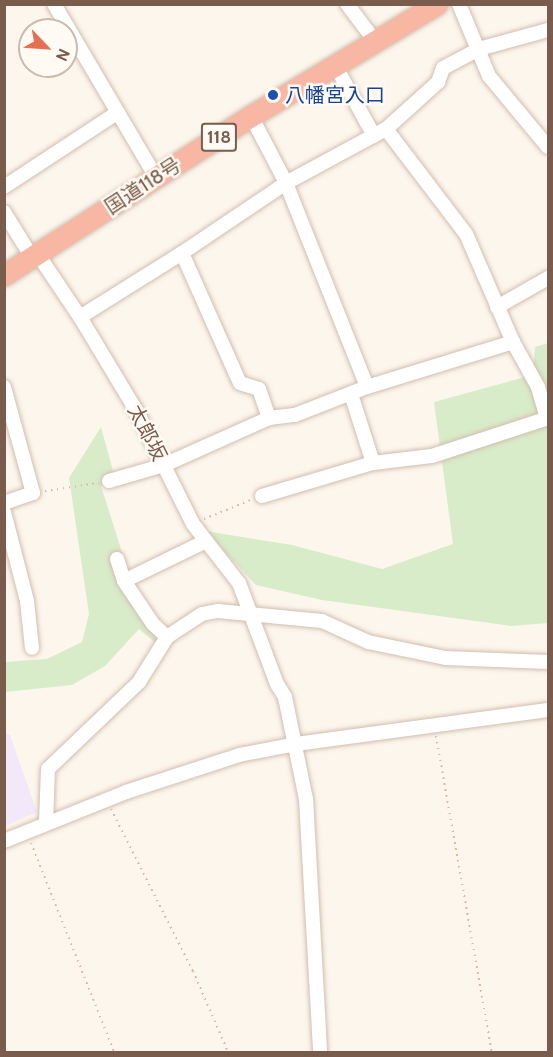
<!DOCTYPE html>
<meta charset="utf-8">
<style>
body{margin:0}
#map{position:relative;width:553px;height:1057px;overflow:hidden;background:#fdf6ec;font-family:Cabin,"Noto Sans JP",sans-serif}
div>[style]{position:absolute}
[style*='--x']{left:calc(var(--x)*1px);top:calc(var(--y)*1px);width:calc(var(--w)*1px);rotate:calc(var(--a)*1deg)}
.education>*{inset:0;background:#f3e8fa}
.green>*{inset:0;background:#d8ecc9}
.path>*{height:2px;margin-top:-1px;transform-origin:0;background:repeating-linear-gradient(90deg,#d9b8a5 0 1.5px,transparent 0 6px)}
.roads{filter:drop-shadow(0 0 2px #d1beb0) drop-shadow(0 0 2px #d1beb0)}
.minor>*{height:14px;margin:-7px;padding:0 7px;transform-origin:7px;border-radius:7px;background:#fff}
.highway>*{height:21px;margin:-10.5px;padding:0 10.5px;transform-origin:10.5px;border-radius:10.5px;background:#f7b7a3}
.dots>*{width:16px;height:16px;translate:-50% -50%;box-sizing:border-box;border:3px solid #fffaf3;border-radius:50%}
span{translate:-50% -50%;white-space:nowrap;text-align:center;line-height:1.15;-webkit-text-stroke:5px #fffaf3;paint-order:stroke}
.shield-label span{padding:2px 4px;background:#fffaf3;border:2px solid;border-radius:4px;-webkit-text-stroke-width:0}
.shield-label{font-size:18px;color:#7a5c4d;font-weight:700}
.transit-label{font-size:20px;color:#164399}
.left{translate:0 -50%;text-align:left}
.street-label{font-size:20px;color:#7a5c4d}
.frame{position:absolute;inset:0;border:6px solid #7a5c4d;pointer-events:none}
.north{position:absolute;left:18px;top:18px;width:60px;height:60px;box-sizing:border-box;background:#fffaf3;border:2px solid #cabbb1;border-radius:50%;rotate:115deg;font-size:16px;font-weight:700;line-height:24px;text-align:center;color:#7a5c4d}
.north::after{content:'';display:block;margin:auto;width:21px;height:27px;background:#e76f51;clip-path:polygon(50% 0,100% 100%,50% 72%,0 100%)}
</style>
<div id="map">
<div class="education">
<div style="clip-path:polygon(4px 733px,10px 735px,37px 812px,5px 826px)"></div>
</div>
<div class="green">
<div style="clip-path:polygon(548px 343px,548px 623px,511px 626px,322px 600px,256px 585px,205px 531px,292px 545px,382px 569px,453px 544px,434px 402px,533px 375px,535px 347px)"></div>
<div style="clip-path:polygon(101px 427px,113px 471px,101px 486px,141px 612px,166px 637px,159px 646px,139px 629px,105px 666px,72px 685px,5px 692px,5px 662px,47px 659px,82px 642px,89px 614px,69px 478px)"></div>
</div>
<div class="path">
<div style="--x:45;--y:491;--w:54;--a:-8.6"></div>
<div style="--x:204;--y:519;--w:51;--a:-22"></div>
<div style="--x:436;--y:736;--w:321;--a:80"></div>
<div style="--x:111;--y:809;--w:182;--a:63.2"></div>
<div style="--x:193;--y:971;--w:88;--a:66.6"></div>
<div style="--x:31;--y:843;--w:225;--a:68.3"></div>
</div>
<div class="roads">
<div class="minor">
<div style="--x:54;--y:4;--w:201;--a:59.5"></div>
<div style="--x:347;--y:4;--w:46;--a:52.9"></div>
<div style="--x:459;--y:4;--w:78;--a:67.4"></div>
<div style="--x:489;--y:76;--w:92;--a:50.3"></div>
<div style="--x:335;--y:65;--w:81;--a:61.2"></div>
<div style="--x:251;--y:116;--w:76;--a:62.4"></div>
<div style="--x:286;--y:183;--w:219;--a:68.3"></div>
<div style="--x:367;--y:387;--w:153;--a:-17.1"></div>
<div style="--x:513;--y:342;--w:118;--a:-113.5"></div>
<div style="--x:466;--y:234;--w:132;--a:-127.3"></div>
<div style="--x:4;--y:187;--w:136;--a:-33.3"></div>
<div style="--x:4;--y:212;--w:46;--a:58.4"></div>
<div style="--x:28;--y:251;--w:19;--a:36"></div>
<div style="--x:43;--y:262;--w:66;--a:56.1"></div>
<div style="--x:80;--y:317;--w:111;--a:59"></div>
<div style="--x:137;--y:412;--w:125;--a:63.4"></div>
<div style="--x:193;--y:524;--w:75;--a:52.1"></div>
<div style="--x:239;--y:583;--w:108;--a:69.4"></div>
<div style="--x:277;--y:684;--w:15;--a:58"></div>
<div style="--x:285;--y:697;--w:104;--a:78.4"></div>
<div style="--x:306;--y:799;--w:253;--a:86.8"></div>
<div style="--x:182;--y:253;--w:142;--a:66"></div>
<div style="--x:240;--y:383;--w:20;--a:18"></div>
<div style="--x:259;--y:389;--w:31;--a:71"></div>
<div style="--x:497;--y:307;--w:59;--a:-29.6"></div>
<div style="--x:80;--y:317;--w:120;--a:-32.1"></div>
<div style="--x:182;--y:253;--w:125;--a:-33.9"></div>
<div style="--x:286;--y:183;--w:114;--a:-28.4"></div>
<div style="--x:386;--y:129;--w:70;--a:-42.1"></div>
<div style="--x:438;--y:82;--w:15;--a:-70"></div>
<div style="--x:443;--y:68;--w:41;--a:-27.8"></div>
<div style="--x:479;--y:49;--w:72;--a:-15.4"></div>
<div style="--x:513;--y:342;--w:51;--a:60.9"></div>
<div style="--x:538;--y:387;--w:32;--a:74"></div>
<div style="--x:4;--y:387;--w:110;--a:74.7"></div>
<div style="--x:33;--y:493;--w:31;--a:161"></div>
<div style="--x:351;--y:394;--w:72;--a:72.3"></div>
<div style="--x:109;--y:481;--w:57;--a:-16.2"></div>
<div style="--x:164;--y:465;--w:115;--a:-24.1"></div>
<div style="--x:269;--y:418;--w:26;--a:-7"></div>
<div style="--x:295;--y:415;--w:77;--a:-21.3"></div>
<div style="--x:262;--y:496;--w:116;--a:-16.6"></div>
<div style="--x:373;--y:463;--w:59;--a:-6.8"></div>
<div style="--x:432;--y:456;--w:122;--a:-18.1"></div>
<div style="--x:4;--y:512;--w:92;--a:75.5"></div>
<div style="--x:27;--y:601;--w:47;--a:83.9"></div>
<div style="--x:117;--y:559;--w:23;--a:72"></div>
<div style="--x:124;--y:581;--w:52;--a:56"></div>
<div style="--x:153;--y:624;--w:19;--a:43"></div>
<div style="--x:124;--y:581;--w:91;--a:-26"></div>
<div style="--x:46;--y:823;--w:54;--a:-87.9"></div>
<div style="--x:48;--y:769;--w:126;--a:-43.7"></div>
<div style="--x:139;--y:682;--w:53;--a:-58.1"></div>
<div style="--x:167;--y:637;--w:42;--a:-33.3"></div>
<div style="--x:202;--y:614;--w:16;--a:-11"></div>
<div style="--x:218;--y:611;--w:104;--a:5.5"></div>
<div style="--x:322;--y:621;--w:51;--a:24.5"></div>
<div style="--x:368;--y:642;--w:79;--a:11.7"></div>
<div style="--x:445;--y:658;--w:103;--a:2.2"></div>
<div style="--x:4;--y:841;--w:131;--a:-21.9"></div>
<div style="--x:126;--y:792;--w:119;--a:-18.1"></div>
<div style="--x:239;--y:755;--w:58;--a:-10.9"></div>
<div style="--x:296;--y:744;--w:254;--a:-7.7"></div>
</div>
<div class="highway">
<div style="--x:4;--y:275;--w:294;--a:-32.8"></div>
<div style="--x:251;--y:116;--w:217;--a:-31.1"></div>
</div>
</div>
<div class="dots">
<div style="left:273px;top:95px;background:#1a4fb4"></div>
</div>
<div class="shield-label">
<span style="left:219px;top:137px">118</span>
</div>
<div class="transit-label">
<span class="left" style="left:285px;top:95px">八幡宮入口</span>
</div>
<div class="street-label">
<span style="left:143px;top:186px;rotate:-33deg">国道118号</span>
<span style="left:147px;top:433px;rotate:63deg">太郎坂</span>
</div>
<div class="frame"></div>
<div class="north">N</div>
</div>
